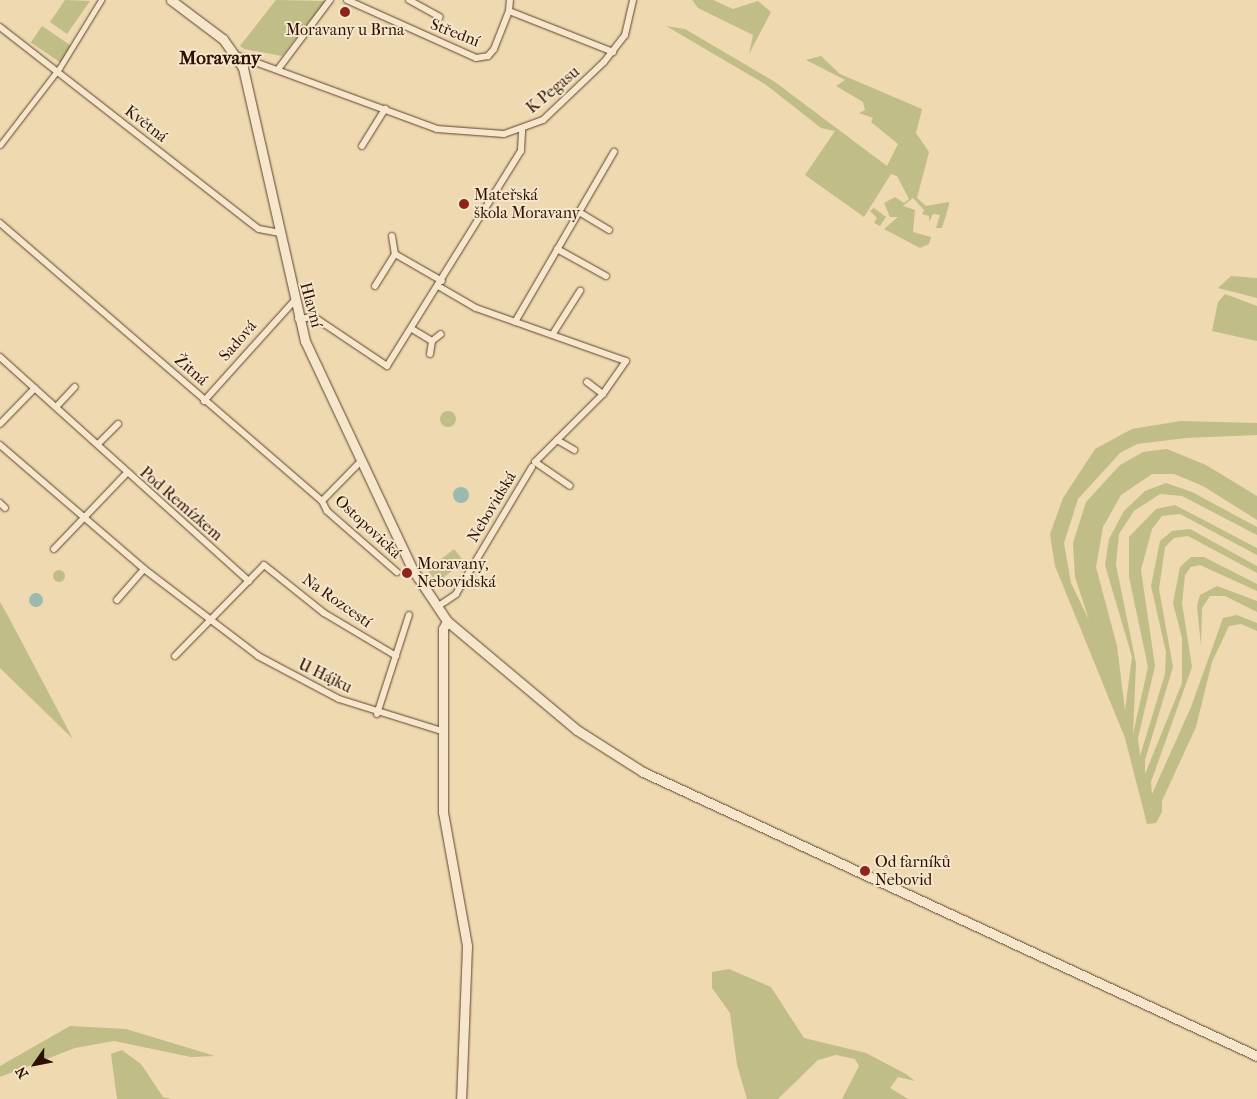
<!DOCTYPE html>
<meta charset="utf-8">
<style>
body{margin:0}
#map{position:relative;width:1257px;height:1099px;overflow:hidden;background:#efd9b0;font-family:"IM FELL French Canon",serif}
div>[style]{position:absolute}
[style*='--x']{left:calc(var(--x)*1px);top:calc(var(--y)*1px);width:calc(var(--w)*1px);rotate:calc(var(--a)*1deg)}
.green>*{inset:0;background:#c1bd86;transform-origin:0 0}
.round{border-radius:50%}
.water>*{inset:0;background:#9abaaf}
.roads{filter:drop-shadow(0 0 1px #5d432c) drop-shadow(0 0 1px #5d432c)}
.pedestrian>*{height:5px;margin:-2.5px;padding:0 2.5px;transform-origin:2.5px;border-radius:2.5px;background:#f5e6cc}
.minor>*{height:6px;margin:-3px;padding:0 3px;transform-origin:3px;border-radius:3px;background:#f5e6cc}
.tertiary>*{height:9px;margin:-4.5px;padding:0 4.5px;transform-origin:4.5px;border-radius:4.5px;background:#f5e6cc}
.dots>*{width:14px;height:14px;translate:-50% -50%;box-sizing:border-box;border:2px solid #f5e6cc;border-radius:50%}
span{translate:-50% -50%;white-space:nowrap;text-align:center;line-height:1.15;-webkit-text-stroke:4px #f5e6cc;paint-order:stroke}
.poi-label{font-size:16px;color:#2c1100}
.left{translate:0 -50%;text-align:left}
.street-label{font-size:16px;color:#2c1100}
.quarter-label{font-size:19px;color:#2c1100;font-weight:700}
.north{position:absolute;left:10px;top:1039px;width:50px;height:50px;-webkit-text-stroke:4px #f5e6cc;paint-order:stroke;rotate:237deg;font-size:14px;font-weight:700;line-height:20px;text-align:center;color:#2c1100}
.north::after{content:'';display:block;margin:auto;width:18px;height:22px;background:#2c1100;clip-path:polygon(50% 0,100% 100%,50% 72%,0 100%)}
</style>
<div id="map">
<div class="green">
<div style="clip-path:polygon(65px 0,90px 1px,67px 34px,50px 22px)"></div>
<div style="clip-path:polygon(276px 0,326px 1px,282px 56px,244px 49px,240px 46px)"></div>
<div style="clip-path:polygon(692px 0,713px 0,733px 9px,758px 1px,771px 12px,749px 54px,753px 35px,698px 8px)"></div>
<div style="left:42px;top:26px;width:36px;height:20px;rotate:34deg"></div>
<div style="clip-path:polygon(666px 26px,685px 29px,775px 82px,887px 166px,898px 144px,871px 122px,873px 118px,859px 113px,865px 110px,863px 102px,836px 86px,845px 80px,806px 60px,821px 56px,840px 74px,922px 109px,916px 133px,929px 152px,917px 198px,926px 206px,949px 202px,949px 205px,942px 228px,936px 228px,940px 215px,933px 214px,929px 222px,929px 216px,922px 214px,924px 210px,913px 198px,903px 206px,915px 210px,913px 232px,931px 237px,929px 244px,920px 248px,884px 229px,898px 217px,890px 217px,884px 203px,895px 197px,904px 203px,909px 199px,897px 176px,891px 174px,864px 217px,805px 175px,835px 131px,821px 128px,765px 84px)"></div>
<div style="clip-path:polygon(874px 208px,886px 217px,880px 226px,874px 223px,877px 218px,870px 211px)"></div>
<div style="clip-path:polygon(1231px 276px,1257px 278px,1257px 298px,1218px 288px)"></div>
<div style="clip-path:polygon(1225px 294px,1257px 306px,1257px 341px,1212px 331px,1218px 302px)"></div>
<div class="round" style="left:440px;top:411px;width:16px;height:16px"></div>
<div style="clip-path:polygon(1181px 421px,1257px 423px,1257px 435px,1186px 438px,1137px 444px,1120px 453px,1078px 499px,1064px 543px,1071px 583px,1089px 620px,1075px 577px,1073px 543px,1086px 502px,1120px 465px,1143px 452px,1167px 449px,1206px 465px,1257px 496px,1257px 520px,1203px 486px,1174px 474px,1152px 474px,1121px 495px,1103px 527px,1096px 567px,1117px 646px,1125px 710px,1132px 657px,1105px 565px,1109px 539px,1124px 511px,1145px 491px,1166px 483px,1192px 492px,1257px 527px,1257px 535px,1182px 496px,1160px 494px,1134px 511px,1119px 534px,1116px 565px,1136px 663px,1133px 734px,1148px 667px,1129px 577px,1129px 537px,1156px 509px,1175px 505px,1257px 548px,1257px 555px,1180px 514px,1162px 516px,1152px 529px,1141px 570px,1155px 666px,1138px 738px,1140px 756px,1165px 674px,1166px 652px,1151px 586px,1160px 541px,1172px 531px,1190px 529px,1257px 566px,1257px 573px,1188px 536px,1174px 538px,1165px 547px,1159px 589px,1173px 667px,1145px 760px,1145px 774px,1182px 683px,1182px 638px,1173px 603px,1180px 567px,1191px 557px,1204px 557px,1257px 584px,1257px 591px,1200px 565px,1191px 567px,1185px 575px,1182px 603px,1192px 667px,1151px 782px,1152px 794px,1191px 707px,1223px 618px,1237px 615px,1257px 623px,1257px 631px,1241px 624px,1229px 626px,1212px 662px,1196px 727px,1162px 801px,1162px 812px,1156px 823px,1147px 824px,1125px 738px,1055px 566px,1050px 534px,1063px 498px,1095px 449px,1132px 429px)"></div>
<div style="left:454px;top:549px;width:16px;height:34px;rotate:52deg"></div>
<div class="round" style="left:53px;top:570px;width:12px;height:12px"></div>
<div style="clip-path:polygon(1217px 586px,1257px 601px,1257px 612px,1225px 596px,1210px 596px,1202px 608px,1201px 646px,1197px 606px,1200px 595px)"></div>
<div style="clip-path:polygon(0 602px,8px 616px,73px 739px,0 668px)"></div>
<div style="clip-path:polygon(729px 969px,771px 987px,804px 1038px,866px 1053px,906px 1074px,915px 1081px,898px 1077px,890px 1088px,908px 1099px,842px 1099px,859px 1066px,855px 1059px,836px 1055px,818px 1060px,778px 1099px,747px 1099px,737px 1065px,730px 1013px,712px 988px,712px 972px)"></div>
<div style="clip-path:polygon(70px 1026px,126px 1029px,215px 1056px,191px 1057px,114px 1041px,75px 1048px,0 1077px,0 1066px)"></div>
<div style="clip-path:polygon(122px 1050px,141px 1064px,163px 1097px,171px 1099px,117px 1099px,111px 1054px)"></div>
</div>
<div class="water">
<div class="round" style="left:453px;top:487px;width:16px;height:16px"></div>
<div class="round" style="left:29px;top:593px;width:14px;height:14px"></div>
</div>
<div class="roads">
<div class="pedestrian">
<div style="--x:0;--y:145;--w:98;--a:-52.4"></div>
<div style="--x:60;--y:67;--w:79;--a:-58.5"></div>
</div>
<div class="minor">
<div style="--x:347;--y:0;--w:141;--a:24.2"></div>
<div style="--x:476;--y:58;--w:12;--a:-9"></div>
<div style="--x:488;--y:56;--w:9;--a:-49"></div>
<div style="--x:494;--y:49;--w:41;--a:-68.5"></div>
<div style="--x:509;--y:11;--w:112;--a:21.5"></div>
<div style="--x:409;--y:0;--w:35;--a:29"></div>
<div style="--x:509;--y:11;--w:11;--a:-85"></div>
<div style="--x:0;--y:27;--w:328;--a:38"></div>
<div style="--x:259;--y:229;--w:20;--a:11"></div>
<div style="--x:236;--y:55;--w:214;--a:20.2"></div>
<div style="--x:437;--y:129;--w:67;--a:4.3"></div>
<div style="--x:504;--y:134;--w:41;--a:-19.7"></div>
<div style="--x:543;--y:120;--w:84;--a:-43.6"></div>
<div style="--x:604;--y:62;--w:34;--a:-52"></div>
<div style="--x:625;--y:35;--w:36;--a:-77"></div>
<div style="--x:279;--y:68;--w:85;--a:-53.1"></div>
<div style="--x:362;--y:146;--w:44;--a:-58.1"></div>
<div style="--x:579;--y:212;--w:35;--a:31"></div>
<div style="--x:0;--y:223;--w:425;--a:40.8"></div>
<div style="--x:322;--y:501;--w:54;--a:-45.7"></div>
<div style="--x:392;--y:236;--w:18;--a:81"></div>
<div style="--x:557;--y:249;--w:56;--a:28.9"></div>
<div style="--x:375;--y:286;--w:38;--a:-58"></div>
<div style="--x:395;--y:254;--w:54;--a:29.9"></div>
<div style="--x:438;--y:286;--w:44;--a:30.1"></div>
<div style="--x:476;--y:308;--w:159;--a:19.5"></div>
<div style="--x:626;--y:361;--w:40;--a:124.9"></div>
<div style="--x:603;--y:394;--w:96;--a:135"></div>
<div style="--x:535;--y:462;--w:42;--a:34.4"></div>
<div style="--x:298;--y:319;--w:16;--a:-7"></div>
<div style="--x:314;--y:317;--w:88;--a:33.9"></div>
<div style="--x:387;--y:366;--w:253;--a:-58.1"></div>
<div style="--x:521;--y:151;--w:21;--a:-87"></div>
<div style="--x:515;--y:322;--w:197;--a:-59.8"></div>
<div style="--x:412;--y:329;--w:23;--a:31"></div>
<div style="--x:432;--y:341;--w:11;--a:-38"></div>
<div style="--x:554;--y:332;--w:49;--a:-57.6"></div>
<div style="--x:430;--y:354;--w:13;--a:-81"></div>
<div style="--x:0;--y:357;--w:335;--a:42"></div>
<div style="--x:587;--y:382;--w:20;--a:37"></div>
<div style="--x:204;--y:401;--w:135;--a:-48"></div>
<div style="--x:57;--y:406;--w:26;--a:-47"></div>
<div style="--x:0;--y:424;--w:50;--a:-45.8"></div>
<div style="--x:557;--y:440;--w:20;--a:30"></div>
<div style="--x:99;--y:443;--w:27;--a:-45"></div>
<div style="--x:0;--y:445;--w:190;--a:40.7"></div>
<div style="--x:144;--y:569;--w:143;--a:37.3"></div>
<div style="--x:258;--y:656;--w:92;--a:28"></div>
<div style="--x:339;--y:699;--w:108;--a:17.3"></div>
<div style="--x:322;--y:501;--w:11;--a:63"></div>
<div style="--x:327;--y:511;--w:93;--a:41.1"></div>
<div style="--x:0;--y:503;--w:7;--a:45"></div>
<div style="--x:54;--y:549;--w:104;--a:-46.2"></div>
<div style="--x:117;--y:600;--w:41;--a:-48.9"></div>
<div style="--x:437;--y:607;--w:23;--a:-34"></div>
<div style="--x:456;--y:594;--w:148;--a:-59.1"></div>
<div style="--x:175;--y:656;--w:127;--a:-45.6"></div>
<div style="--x:264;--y:565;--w:77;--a:38.7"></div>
<div style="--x:324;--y:613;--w:84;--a:30.8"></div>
<div style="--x:377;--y:714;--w:104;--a:-72.1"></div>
</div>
<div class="tertiary">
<div style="--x:171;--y:0;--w:65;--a:36.9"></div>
<div style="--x:223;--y:39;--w:35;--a:55"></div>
<div style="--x:243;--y:68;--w:280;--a:77.2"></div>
<div style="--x:305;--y:341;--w:253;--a:64.8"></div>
<div style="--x:413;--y:570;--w:61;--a:56.3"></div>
<div style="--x:447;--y:621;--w:170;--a:40"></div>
<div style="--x:577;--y:730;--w:78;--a:32.5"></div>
<div style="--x:643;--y:772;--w:676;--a:24.82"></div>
<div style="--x:447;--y:621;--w:9;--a:117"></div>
<div style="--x:443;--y:629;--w:183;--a:90"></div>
<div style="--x:443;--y:812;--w:136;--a:79.8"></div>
<div style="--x:467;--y:946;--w:153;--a:92.2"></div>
</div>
</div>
<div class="dots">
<div style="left:345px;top:12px;background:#8f2418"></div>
<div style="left:464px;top:204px;background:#8f2418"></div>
<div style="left:407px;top:573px;background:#8f2418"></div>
<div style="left:865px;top:871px;background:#8f2418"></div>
</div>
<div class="poi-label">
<span style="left:345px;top:30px">Moravany u Brna</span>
<span class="left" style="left:474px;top:204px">Mateřská<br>škola Moravany</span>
<span class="left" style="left:417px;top:573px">Moravany,<br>Nebovidská</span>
<span class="left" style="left:875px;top:871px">Od farníků<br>Nebovid</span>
</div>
<div class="street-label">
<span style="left:455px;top:33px;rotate:21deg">Střední</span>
<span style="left:553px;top:90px;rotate:-40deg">K Pegasu</span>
<span style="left:146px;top:124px;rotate:38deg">Květná</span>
<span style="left:311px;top:305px;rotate:75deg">Hlavní</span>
<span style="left:238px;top:341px;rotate:-49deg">Sadová</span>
<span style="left:191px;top:370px;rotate:41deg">Žitná</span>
<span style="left:181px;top:504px;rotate:41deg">Pod Remízkem</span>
<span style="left:492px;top:507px;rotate:-59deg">Nebovidská</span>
<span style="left:368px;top:527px;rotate:43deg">Ostopovická</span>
<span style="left:337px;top:601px;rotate:35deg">Na Rozcestí</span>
<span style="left:325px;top:676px;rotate:26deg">U Hájku</span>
</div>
<div class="quarter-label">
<span style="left:220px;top:59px">Moravany</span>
</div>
<div class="north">N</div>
</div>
